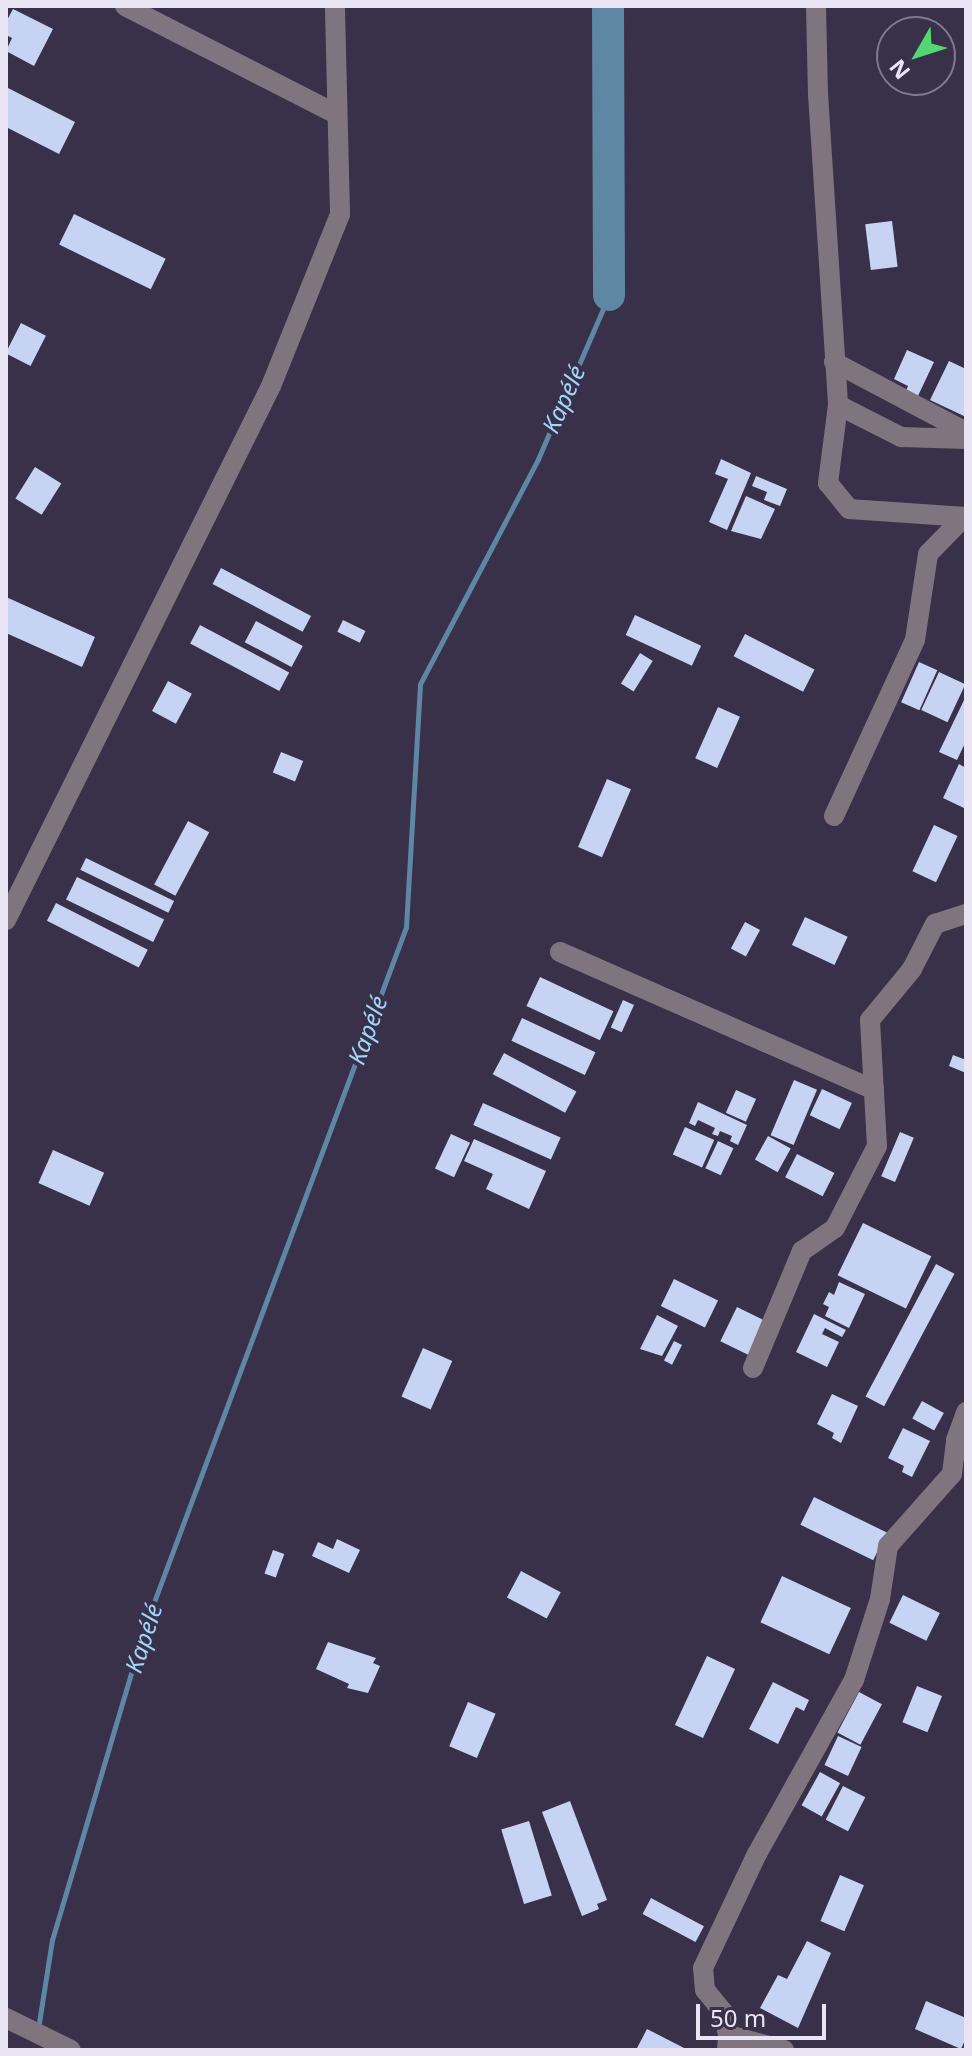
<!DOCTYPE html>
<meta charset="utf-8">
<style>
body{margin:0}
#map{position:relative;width:972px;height:2056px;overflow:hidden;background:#39304a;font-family:"Noto Sans",sans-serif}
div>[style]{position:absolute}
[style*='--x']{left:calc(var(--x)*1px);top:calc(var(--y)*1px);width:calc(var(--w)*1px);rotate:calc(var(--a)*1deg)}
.stream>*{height:5px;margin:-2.5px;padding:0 2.5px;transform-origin:2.5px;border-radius:2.5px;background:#5e87a3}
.river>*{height:32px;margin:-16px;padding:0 16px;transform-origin:16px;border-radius:16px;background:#5e87a3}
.building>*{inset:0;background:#c7d3f2;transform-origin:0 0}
.minor>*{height:20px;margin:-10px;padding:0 10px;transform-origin:10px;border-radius:10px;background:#80757f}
span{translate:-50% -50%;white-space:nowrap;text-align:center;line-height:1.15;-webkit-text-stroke:8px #39304a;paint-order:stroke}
.water-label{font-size:24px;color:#a1d5f9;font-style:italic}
.frame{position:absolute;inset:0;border:8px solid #eae5f5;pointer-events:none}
.north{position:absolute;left:876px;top:16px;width:80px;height:80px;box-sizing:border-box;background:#39304a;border:2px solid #80788e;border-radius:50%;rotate:231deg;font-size:22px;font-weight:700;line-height:32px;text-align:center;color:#eae5f5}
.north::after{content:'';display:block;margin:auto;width:28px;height:36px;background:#54d672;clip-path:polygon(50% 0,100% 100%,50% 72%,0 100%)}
.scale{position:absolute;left:696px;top:2004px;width:130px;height:36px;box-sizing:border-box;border:4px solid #eae5f5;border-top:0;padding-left:10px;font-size:24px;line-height:28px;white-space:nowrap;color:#eae5f5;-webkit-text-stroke:6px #39304a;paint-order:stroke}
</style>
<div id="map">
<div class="stream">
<div style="--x:38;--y:2029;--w:90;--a:-81.1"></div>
<div style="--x:52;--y:1940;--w:327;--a:-73.5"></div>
<div style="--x:145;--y:1626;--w:746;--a:-69.52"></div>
<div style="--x:406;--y:927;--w:243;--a:-86.7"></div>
<div style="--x:420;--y:684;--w:254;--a:-62.3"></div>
<div style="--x:538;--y:459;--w:179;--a:-66.6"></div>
</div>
<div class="river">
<div style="--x:608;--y:6;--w:289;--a:89.8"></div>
</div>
<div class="building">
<div style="clip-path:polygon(13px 9px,53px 29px,34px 66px,6px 51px,12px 38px,6px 35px,6px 22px)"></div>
<div style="clip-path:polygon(6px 87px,75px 122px,59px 154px,6px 127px)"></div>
<div style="left:74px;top:214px;width:102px;height:34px;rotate:26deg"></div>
<div style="left:892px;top:221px;width:46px;height:27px;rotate:83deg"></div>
<div style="left:21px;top:323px;width:28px;height:34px;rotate:27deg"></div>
<div style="clip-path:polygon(907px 350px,934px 362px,917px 398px,905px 393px,908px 386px,894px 379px)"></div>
<div style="clip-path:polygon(949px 361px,966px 369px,966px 417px,930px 400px)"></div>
<div style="clip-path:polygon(721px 459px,751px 473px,727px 530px,709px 522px,728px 479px,715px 474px)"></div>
<div style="left:35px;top:467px;width:31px;height:37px;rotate:32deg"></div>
<div style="clip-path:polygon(756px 476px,787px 489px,780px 506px,764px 500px,767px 492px,752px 486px)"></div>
<div style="clip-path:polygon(746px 496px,775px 509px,761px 539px,731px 531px)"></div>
<div style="left:221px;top:568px;width:102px;height:18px;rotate:28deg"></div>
<div style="clip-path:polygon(6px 597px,95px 637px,82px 667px,6px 633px)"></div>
<div style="left:635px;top:615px;width:73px;height:22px;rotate:25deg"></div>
<div style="left:343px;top:620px;width:25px;height:13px;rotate:26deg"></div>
<div style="left:256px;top:621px;width:53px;height:24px;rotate:28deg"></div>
<div style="left:200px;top:625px;width:101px;height:21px;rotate:28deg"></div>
<div style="left:745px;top:634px;width:78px;height:25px;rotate:27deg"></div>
<div style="left:640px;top:653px;width:15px;height:36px;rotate:32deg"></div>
<div style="left:919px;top:662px;width:20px;height:44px;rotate:24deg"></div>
<div style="left:939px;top:672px;width:29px;height:42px;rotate:25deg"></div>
<div style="left:168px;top:681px;width:27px;height:34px;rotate:28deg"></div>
<div style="clip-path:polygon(966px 696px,966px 741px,957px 760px,939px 752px)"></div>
<div style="left:718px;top:707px;width:24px;height:56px;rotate:24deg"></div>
<div style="left:281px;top:752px;width:24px;height:22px;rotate:22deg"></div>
<div style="clip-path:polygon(959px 764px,966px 768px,966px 809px,943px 798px)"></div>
<div style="left:607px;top:779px;width:26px;height:74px;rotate:23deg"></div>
<div style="left:188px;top:821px;width:24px;height:72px;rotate:28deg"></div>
<div style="left:934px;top:825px;width:26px;height:51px;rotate:25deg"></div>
<div style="left:86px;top:858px;width:98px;height:13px;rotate:26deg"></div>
<div style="left:77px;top:877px;width:97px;height:25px;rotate:26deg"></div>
<div style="left:56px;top:903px;width:103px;height:20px;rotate:27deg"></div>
<div style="left:805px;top:917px;width:47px;height:31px;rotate:25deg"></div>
<div style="left:745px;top:922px;width:17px;height:30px;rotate:28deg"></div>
<div style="left:540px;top:977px;width:81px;height:32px;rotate:25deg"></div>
<div style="left:623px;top:1000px;width:12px;height:30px;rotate:24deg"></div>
<div style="left:522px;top:1018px;width:81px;height:25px;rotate:25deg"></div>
<div style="left:504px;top:1053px;width:82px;height:24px;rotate:28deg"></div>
<div style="clip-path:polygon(953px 1055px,966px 1060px,966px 1073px,949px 1066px)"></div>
<div style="left:794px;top:1080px;width:25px;height:60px;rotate:23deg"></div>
<div style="left:822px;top:1089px;width:33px;height:29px;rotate:25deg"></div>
<div style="left:736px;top:1090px;width:22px;height:25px;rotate:24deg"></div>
<div style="clip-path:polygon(698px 1102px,747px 1125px,738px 1145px,730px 1141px,732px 1136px,720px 1131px,718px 1136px,712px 1134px,715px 1128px,698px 1120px,695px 1126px,689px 1123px)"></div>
<div style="left:483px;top:1103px;width:85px;height:24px;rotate:24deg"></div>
<div style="left:685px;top:1127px;width:32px;height:30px;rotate:24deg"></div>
<div style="left:900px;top:1132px;width:15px;height:48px;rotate:23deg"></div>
<div style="left:451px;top:1134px;width:21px;height:38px;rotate:25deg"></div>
<div style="left:768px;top:1136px;width:26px;height:27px;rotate:29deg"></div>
<div style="clip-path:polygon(474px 1139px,546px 1171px,529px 1209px,486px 1189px,493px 1174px,464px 1161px)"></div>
<div style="left:718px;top:1141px;width:17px;height:30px;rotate:25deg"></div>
<div style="left:53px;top:1150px;width:56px;height:36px;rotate:24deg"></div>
<div style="left:797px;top:1154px;width:42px;height:26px;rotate:27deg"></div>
<div style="left:863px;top:1223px;width:76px;height:58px;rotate:26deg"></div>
<div style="left:936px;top:1264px;width:21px;height:150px;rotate:28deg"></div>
<div style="left:674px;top:1279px;width:49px;height:30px;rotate:26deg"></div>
<div style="clip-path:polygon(839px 1282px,865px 1294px,849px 1328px,825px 1316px,829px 1307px,823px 1304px,829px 1292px,834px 1295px)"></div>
<div style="left:737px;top:1307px;width:32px;height:38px;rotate:26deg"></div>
<div style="clip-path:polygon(814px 1314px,846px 1330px,842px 1337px,825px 1328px,822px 1334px,839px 1342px,827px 1367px,796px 1352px)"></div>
<div style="clip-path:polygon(657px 1315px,678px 1326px,662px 1356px,640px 1349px)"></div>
<div style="left:674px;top:1341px;width:9px;height:22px;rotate:27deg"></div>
<div style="left:423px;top:1348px;width:32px;height:53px;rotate:24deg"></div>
<div style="clip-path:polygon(832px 1394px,858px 1406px,841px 1443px,832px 1438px,834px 1433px,817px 1424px)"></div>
<div style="left:922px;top:1401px;width:25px;height:20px;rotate:29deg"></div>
<div style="clip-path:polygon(903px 1428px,930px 1441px,912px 1477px,902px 1472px,904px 1466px,888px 1458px)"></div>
<div style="left:814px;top:1497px;width:81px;height:31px;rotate:26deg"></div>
<div style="clip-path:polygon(337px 1539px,360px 1550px,349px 1573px,312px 1556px,318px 1542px,333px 1549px)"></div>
<div style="left:273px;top:1550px;width:12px;height:25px;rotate:20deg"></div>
<div style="left:521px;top:1571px;width:45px;height:30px;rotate:28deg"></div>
<div style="left:782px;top:1576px;width:76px;height:51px;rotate:25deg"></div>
<div style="left:903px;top:1595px;width:41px;height:31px;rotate:26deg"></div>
<div style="clip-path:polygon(328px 1642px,376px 1658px,373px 1663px,380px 1666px,368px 1693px,347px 1688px,349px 1684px,316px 1669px)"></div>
<div style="left:707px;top:1656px;width:31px;height:76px;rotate:25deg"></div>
<div style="clip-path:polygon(773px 1682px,809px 1700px,804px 1711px,796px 1707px,778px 1744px,749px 1729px)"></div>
<div style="left:917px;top:1686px;width:27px;height:39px;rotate:22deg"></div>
<div style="left:859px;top:1692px;width:26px;height:46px;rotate:28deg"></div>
<div style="left:468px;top:1702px;width:30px;height:48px;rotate:23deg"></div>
<div style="left:838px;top:1736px;width:26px;height:32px;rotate:25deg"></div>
<div style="left:820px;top:1772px;width:23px;height:38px;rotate:29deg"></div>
<div style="left:843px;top:1786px;width:25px;height:38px;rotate:27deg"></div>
<div style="clip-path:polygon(570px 1801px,607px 1900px,597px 1904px,599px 1909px,582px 1916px,542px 1812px)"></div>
<div style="left:529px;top:1821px;width:78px;height:29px;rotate:73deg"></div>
<div style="left:840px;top:1875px;width:26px;height:50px;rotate:23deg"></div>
<div style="left:651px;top:1898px;width:60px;height:18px;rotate:28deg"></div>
<div style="clip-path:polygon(807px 1941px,831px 1953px,798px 2028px,760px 2008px,778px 1975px,787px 1979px)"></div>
<div style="clip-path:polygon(926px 2001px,966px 2018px,966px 2038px,961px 2049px,915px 2029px)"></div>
<div style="clip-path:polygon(647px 2029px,688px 2050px,636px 2050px)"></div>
</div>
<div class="minor">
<div style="--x:125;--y:6;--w:237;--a:27.1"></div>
<div style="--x:816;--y:6;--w:88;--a:88.7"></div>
<div style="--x:818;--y:94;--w:312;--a:86.3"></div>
<div style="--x:838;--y:405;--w:79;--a:97.3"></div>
<div style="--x:828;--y:483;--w:33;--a:51"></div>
<div style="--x:849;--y:509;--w:117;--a:3.9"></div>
<div style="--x:834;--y:362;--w:149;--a:27.9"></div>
<div style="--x:838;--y:405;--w:71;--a:26.9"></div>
<div style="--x:901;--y:437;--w:65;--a:1.8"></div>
<div style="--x:834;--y:816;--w:194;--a:-65.3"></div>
<div style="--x:915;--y:640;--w:87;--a:-81.4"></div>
<div style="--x:928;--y:554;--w:52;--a:-45.8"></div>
<div style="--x:6;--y:920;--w:596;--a:-63.61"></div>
<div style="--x:271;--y:386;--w:185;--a:-68.1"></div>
<div style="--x:340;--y:214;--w:208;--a:-91.4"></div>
<div style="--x:560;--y:952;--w:343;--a:23.7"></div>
<div style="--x:753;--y:1368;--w:127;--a:-67.3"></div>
<div style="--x:802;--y:1251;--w:40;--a:-34.9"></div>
<div style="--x:835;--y:1228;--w:92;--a:-62.9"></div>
<div style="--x:877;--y:1146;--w:126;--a:-93.2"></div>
<div style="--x:870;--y:1020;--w:66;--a:-50.5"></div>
<div style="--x:912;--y:969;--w:51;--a:-62.9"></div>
<div style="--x:935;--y:924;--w:33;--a:-18"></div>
<div style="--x:6;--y:2018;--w:72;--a:26.2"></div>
<div style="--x:728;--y:2035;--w:58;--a:15"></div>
<div style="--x:727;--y:2050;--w:15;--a:-86"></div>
<div style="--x:728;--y:2035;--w:24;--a:-102"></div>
<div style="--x:723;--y:2012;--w:28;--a:-129"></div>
<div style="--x:705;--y:1990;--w:22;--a:-95"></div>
<div style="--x:703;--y:1968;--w:126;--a:-64.7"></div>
<div style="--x:757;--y:1854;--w:199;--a:-60.9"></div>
<div style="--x:854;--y:1680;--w:85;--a:-72.2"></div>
<div style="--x:880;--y:1599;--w:54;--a:-81.4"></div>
<div style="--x:888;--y:1546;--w:96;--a:-48.4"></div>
<div style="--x:952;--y:1474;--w:34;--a:-83"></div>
<div style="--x:956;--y:1440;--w:30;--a:-70"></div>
</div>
<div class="water-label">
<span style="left:563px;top:399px;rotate:-66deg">Kapélé</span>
<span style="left:367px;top:1030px;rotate:-70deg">Kapélé</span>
<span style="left:143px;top:1638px;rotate:-72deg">Kapélé</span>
</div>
<div class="frame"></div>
<div class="north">N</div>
<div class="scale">50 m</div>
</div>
